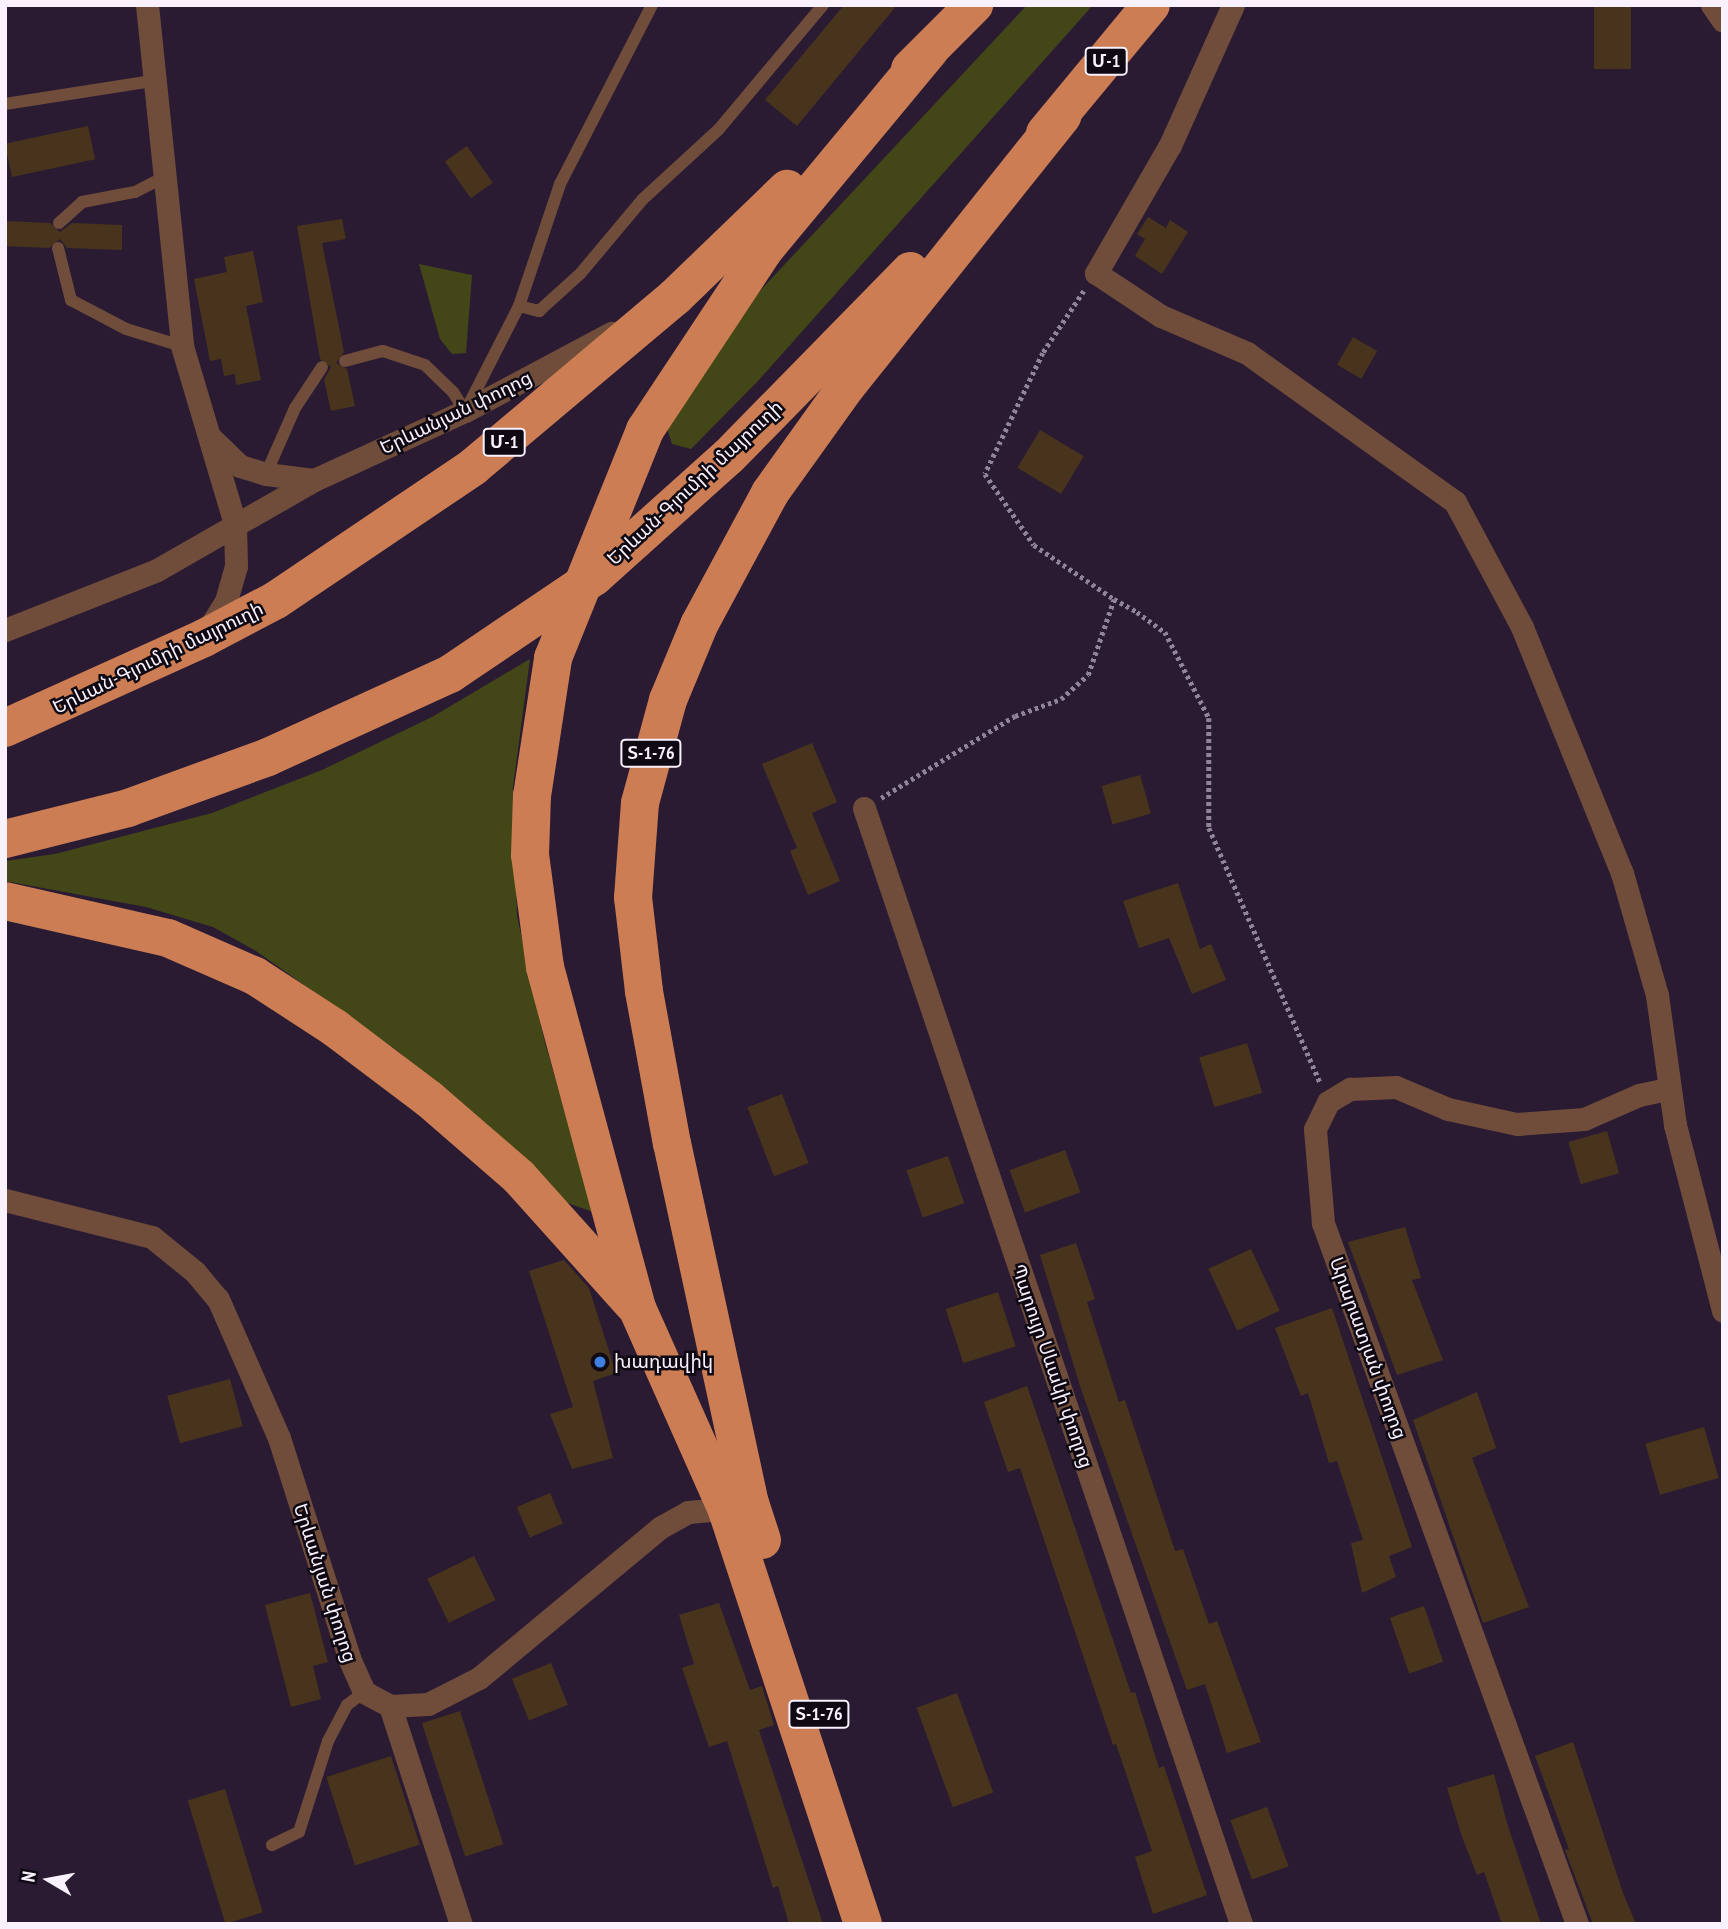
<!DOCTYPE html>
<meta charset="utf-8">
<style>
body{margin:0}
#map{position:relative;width:1728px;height:1929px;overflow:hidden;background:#2a1b32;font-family:"PT Sans Narrow","Noto Sans Armenian",sans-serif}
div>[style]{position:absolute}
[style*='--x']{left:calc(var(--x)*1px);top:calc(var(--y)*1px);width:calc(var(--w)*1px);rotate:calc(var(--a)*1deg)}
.green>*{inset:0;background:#434718}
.building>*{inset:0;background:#48341d;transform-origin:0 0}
.path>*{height:4.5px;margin-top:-2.25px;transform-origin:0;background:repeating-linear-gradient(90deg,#908597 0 3.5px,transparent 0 7px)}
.service>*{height:12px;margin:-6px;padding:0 6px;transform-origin:6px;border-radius:6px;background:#704d3b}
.minor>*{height:23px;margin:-11.5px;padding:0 11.5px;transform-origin:11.5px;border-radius:11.5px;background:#704d3b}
.trunk>*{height:38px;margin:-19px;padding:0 19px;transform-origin:19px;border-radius:19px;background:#cc7d54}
.trunk-bridge>*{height:38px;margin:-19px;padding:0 19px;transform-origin:19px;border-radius:19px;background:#cc7d54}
.dots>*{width:19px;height:19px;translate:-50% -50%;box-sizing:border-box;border:4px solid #0f0913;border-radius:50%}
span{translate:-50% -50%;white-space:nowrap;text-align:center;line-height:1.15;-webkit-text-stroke:5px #0f0913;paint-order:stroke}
.shield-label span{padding:2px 5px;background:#0f0913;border:2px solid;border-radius:5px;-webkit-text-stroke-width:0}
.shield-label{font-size:18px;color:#f9f1fd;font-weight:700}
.street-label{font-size:19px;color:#f9f1fd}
.poi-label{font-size:19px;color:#f9f1fd}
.left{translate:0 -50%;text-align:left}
.frame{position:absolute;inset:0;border:7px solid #f9f1fd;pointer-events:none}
.north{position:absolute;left:14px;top:1845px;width:70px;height:70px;-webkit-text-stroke:5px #0f0913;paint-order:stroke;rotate:280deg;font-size:19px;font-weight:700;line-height:28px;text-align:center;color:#f9f1fd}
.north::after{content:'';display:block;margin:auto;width:24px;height:32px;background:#f9f1fd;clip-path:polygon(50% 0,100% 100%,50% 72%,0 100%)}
</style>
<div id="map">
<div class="green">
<div style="clip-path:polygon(1027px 5px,1093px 5px,757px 382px,691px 449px,672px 444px,667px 428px,730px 323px)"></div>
<div style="clip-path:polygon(419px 264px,472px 275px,466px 353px,452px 354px,440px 339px)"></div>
<div style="clip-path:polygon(530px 659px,513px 787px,517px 916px,544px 1039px,593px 1212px,565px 1202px,399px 1052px,256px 951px,213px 927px,146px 907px,5px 881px,5px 861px,55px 854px,212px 813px,322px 770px,432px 717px)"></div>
</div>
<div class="building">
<div style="clip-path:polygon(844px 5px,897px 5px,797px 126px,765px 100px)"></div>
<div style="left:1594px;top:5px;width:37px;height:64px"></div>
<div style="left:88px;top:126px;width:34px;height:85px;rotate:78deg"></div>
<div style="left:467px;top:146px;width:45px;height:27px;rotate:55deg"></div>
<div style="clip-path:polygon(1148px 217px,1166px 228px,1170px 220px,1188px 232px,1162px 274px,1135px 256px,1145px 239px,1137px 234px)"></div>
<div style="clip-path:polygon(342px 219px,346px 239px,322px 243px,344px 352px,336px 363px,347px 369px,355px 406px,331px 411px,324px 380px,331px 367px,320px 359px,297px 226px)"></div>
<div style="clip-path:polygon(5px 221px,50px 223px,60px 232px,72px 223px,122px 225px,122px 250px,67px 248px,60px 239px,49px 248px,5px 246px)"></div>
<div style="clip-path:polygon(253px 251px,263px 302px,246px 306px,261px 380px,236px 385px,235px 374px,224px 376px,221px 359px,210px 361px,194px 279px,227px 272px,224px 257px)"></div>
<div style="left:1353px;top:337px;width:28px;height:32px;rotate:30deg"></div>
<div style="left:1040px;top:430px;width:51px;height:44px;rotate:31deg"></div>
<div style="clip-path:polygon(812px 743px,837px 802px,812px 813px,840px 881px,808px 895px,790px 851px,797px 848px,762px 764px)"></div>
<div style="left:1140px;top:775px;width:40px;height:40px;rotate:74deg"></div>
<div style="clip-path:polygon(1178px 883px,1200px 949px,1211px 944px,1226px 980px,1192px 994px,1169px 938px,1139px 948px,1123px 901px)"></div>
<div style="left:1247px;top:1043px;width:52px;height:50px;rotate:73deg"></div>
<div style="left:782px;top:1094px;width:74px;height:37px;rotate:69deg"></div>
<div style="left:1607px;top:1131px;width:44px;height:40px;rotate:74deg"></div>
<div style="left:1065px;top:1150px;width:45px;height:59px;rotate:70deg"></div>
<div style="left:948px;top:1156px;width:50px;height:44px;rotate:71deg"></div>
<div style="clip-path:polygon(1405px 1227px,1421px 1278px,1412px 1280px,1443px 1360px,1397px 1375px,1348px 1242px)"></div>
<div style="clip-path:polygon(1076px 1243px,1095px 1299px,1087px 1302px,1119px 1402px,1125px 1400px,1175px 1551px,1183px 1549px,1209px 1624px,1217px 1621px,1261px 1742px,1227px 1753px,1205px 1684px,1187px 1690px,1081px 1389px,1040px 1255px)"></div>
<div style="left:1251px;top:1249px;width:68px;height:47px;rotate:65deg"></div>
<div style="clip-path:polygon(564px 1260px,589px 1288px,616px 1373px,593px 1381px,613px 1458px,572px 1469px,550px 1414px,573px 1407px,529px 1271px)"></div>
<div style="left:998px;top:1292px;width:57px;height:55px;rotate:72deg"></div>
<div style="clip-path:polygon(1332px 1308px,1412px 1547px,1389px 1556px,1396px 1577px,1362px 1593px,1351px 1543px,1363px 1540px,1337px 1461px,1329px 1463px,1308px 1393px,1301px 1396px,1275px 1328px)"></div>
<div style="left:230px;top:1379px;width:49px;height:65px;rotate:75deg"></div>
<div style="clip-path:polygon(1027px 1386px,1131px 1693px,1135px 1692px,1159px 1768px,1164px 1766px,1207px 1895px,1153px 1914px,1135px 1857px,1152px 1851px,1116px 1744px,1113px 1745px,1020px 1468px,1008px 1472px,984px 1402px)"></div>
<div style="clip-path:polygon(1477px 1392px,1496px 1448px,1472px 1458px,1529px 1607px,1483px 1623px,1413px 1420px)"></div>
<div style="left:1704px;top:1427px;width:53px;height:61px;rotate:74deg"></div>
<div style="left:550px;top:1493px;width:33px;height:36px;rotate:67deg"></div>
<div style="left:474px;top:1556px;width:49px;height:52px;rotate:64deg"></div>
<div style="clip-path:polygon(310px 1593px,328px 1662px,313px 1666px,321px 1699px,291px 1707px,265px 1605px)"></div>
<div style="clip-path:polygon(719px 1603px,750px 1690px,762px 1686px,774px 1725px,759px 1730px,823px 1924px,789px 1924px,778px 1886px,773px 1888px,727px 1741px,709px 1747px,682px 1668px,694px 1664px,679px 1615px)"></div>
<div style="left:1424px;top:1606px;width:59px;height:36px;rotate:71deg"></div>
<div style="left:551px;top:1663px;width:45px;height:42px;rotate:68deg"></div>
<div style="left:957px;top:1693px;width:106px;height:43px;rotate:70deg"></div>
<div style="left:460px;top:1711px;width:140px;height:40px;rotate:72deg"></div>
<div style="clip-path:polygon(1573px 1742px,1623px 1893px,1636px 1924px,1593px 1924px,1565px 1850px,1569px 1849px,1535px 1756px)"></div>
<div style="left:391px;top:1756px;width:93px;height:68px;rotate:72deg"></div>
<div style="clip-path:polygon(1494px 1774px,1507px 1823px,1541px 1924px,1502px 1924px,1484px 1872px,1477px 1875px,1462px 1837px,1447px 1788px)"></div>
<div style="left:225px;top:1789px;width:129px;height:39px;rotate:73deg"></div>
<div style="left:1267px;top:1807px;width:63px;height:39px;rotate:70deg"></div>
</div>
<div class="path">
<div style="--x:1084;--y:291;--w:74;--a:123.5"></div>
<div style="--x:1043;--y:353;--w:134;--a:115.6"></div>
<div style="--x:985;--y:474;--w:86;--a:55.4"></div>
<div style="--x:1034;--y:545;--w:97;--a:34"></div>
<div style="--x:881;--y:798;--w:157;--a:-31.5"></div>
<div style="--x:1015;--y:716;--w:49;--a:-20.3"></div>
<div style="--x:1061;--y:699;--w:36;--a:-42"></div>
<div style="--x:1088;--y:675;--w:80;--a:-71.1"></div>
<div style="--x:1114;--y:599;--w:26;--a:29"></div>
<div style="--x:1137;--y:612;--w:34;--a:36"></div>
<div style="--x:1165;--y:632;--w:97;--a:62.9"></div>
<div style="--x:1209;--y:718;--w:110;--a:90"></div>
<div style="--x:1209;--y:828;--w:277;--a:66.4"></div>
</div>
<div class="service">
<div style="--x:5;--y:104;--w:149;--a:-8.9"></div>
<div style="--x:59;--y:223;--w:31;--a:-42"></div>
<div style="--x:82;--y:202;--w:54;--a:-10.7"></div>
<div style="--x:135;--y:192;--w:30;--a:-27"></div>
<div style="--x:58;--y:248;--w:54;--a:76"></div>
<div style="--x:71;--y:300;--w:62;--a:27.8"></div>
<div style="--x:126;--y:329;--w:59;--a:16.9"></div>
<div style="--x:519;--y:306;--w:21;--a:14"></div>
<div style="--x:539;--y:311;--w:55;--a:-42.1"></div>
<div style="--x:580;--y:274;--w:98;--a:-50"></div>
<div style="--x:643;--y:199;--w:103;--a:-42.6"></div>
<div style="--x:719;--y:129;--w:162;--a:-50"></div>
<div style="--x:345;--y:361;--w:39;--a:-15"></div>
<div style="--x:383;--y:351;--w:44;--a:18.4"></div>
<div style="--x:425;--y:365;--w:39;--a:44"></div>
<div style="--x:453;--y:392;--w:22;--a:58"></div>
<div style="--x:467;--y:408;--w:114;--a:-63"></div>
<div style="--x:519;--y:306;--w:129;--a:-71.4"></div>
<div style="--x:560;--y:184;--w:201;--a:-62.8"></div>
<div style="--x:266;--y:474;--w:72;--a:-66.3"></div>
<div style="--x:295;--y:408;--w:49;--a:-56.6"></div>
<div style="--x:272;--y:1845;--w:30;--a:-26"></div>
<div style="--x:299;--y:1832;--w:96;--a:-72.3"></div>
<div style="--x:328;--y:1741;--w:41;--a:-62.2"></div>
<div style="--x:347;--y:1705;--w:21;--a:-37"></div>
</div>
<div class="minor">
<div style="--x:147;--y:5;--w:343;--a:84.1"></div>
<div style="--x:182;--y:346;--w:186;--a:73.4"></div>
<div style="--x:235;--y:524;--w:42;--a:88.6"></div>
<div style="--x:236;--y:566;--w:36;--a:106"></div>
<div style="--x:226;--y:601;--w:36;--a:122"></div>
<div style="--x:1233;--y:5;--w:154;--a:114.2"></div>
<div style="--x:1170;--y:145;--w:148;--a:120"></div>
<div style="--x:1096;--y:273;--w:78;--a:33.5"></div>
<div style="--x:1161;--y:316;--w:94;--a:23.3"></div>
<div style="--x:1247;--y:353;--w:256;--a:35.6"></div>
<div style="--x:1455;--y:502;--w:142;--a:61.8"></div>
<div style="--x:1522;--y:627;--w:266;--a:67.9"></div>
<div style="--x:1622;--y:873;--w:127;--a:74"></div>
<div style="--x:1657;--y:995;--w:131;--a:82.1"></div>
<div style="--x:1675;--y:1125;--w:192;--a:75.5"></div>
<div style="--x:1712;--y:5;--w:19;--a:55"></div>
<div style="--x:211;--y:438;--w:40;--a:44"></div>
<div style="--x:240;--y:466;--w:27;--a:17"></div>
<div style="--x:266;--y:474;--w:48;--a:7.1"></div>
<div style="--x:5;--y:630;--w:163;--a:-21.5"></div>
<div style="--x:157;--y:570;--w:181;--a:-29.8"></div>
<div style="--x:314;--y:480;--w:166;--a:-24.6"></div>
<div style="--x:465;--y:411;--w:166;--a:-28.1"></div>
<div style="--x:864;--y:808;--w:1178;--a:71.33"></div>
<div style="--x:5;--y:1200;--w:152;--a:14.1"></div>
<div style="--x:152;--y:1237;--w:55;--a:39.1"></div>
<div style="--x:195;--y:1272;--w:35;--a:50"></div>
<div style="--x:218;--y:1299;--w:152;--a:66.3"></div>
<div style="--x:279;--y:1438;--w:231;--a:72.3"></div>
<div style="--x:349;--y:1658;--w:37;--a:66"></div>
<div style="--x:364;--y:1692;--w:30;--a:28"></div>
<div style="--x:390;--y:1706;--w:38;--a:-3"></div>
<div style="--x:428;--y:1704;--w:57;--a:-27"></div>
<div style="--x:479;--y:1678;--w:236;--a:-39.7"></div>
<div style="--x:661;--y:1527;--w:31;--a:-29"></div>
<div style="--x:688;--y:1512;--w:48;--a:-4.8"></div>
<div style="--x:390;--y:1706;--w:229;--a:72"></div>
<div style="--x:1577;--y:1924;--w:746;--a:-109.92"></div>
<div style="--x:1323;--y:1223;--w:94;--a:-94.9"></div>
<div style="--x:1315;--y:1129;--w:30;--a:-64"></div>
<div style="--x:1328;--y:1102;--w:26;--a:-31"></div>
<div style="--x:1350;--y:1089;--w:46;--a:-2.5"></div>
<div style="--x:1396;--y:1087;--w:56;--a:22.9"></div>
<div style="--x:1448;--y:1109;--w:71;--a:12.3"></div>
<div style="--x:1517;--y:1124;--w:67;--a:-4.3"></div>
<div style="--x:1584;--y:1119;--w:60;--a:-23.6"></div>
<div style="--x:1639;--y:1095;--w:30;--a:-12"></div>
</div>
<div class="trunk">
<div style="--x:910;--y:69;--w:91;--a:-45"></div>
<div style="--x:1045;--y:133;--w:166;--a:-50.4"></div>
<div style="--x:729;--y:456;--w:259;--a:-45.6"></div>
<div style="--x:5;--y:728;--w:218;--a:-24.3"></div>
<div style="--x:204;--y:638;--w:81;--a:-27.8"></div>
<div style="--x:276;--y:600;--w:238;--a:-34"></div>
<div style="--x:473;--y:467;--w:264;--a:-40.1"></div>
<div style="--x:675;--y:297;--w:156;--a:-44"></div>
<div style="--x:5;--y:839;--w:127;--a:-14.1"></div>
<div style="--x:128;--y:808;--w:149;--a:-20"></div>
<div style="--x:268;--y:757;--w:200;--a:-24.5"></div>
<div style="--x:5;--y:901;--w:167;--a:12.8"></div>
<div style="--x:168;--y:938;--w:95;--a:23.6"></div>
<div style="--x:255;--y:976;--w:95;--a:33"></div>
<div style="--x:335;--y:1028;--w:118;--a:37.1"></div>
<div style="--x:429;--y:1099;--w:119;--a:40.9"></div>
<div style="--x:519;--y:1177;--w:171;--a:48.1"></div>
<div style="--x:762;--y:1540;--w:38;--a:-108"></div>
<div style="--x:750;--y:1504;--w:368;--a:-102.2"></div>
<div style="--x:672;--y:1144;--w:156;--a:-100.4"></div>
<div style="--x:644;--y:991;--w:94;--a:-96.7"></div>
<div style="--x:633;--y:898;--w:95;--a:-85.8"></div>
<div style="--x:640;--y:803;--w:107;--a:-74.8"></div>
<div style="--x:668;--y:700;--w:81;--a:-67.5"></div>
<div style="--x:699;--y:625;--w:150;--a:-61.7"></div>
<div style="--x:770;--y:493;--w:130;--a:-54.4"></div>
<div style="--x:846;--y:387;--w:347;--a:-51.4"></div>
<div style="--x:863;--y:1924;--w:436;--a:-108.2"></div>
<div style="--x:727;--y:1510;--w:221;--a:-114"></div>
<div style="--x:637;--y:1308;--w:353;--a:-105.1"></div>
<div style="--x:545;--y:967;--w:113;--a:-97.6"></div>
<div style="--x:530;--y:855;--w:59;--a:-88.1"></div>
<div style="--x:532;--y:796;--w:140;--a:-81.3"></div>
<div style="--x:553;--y:658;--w:246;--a:-68"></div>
<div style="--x:645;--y:430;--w:216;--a:-56.5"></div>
<div style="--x:764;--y:250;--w:259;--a:-50.3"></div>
</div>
<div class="trunk-bridge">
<div style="--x:450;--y:674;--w:174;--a:-34"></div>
<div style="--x:594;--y:577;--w:181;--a:-41.9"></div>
</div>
<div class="dots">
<div style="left:600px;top:1362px;background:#3f7fe0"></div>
</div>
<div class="shield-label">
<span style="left:1106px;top:61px">Մ-1</span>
<span style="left:504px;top:442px">Մ-1</span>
<span style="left:651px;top:753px">Տ-1-76</span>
<span style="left:819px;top:1714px">Տ-1-76</span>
</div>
<div class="street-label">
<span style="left:456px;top:413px;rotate:-26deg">Երևանյան փողոց</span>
<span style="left:695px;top:483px;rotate:-43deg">Երևան-Գյումրի մայրուղի</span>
<span style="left:158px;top:658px;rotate:-26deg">Երևան-Գյումրի մայրուղի</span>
<span style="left:1368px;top:1348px;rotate:70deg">Արարատյան փողոց</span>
<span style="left:1052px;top:1366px;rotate:71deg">Պարույր Սևակի փողոց</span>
<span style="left:325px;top:1583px;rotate:72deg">Երևանյան փողոց</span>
</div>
<div class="poi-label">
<span class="left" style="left:614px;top:1362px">խադավիկ</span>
</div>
<div class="frame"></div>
<div class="north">N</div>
</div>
